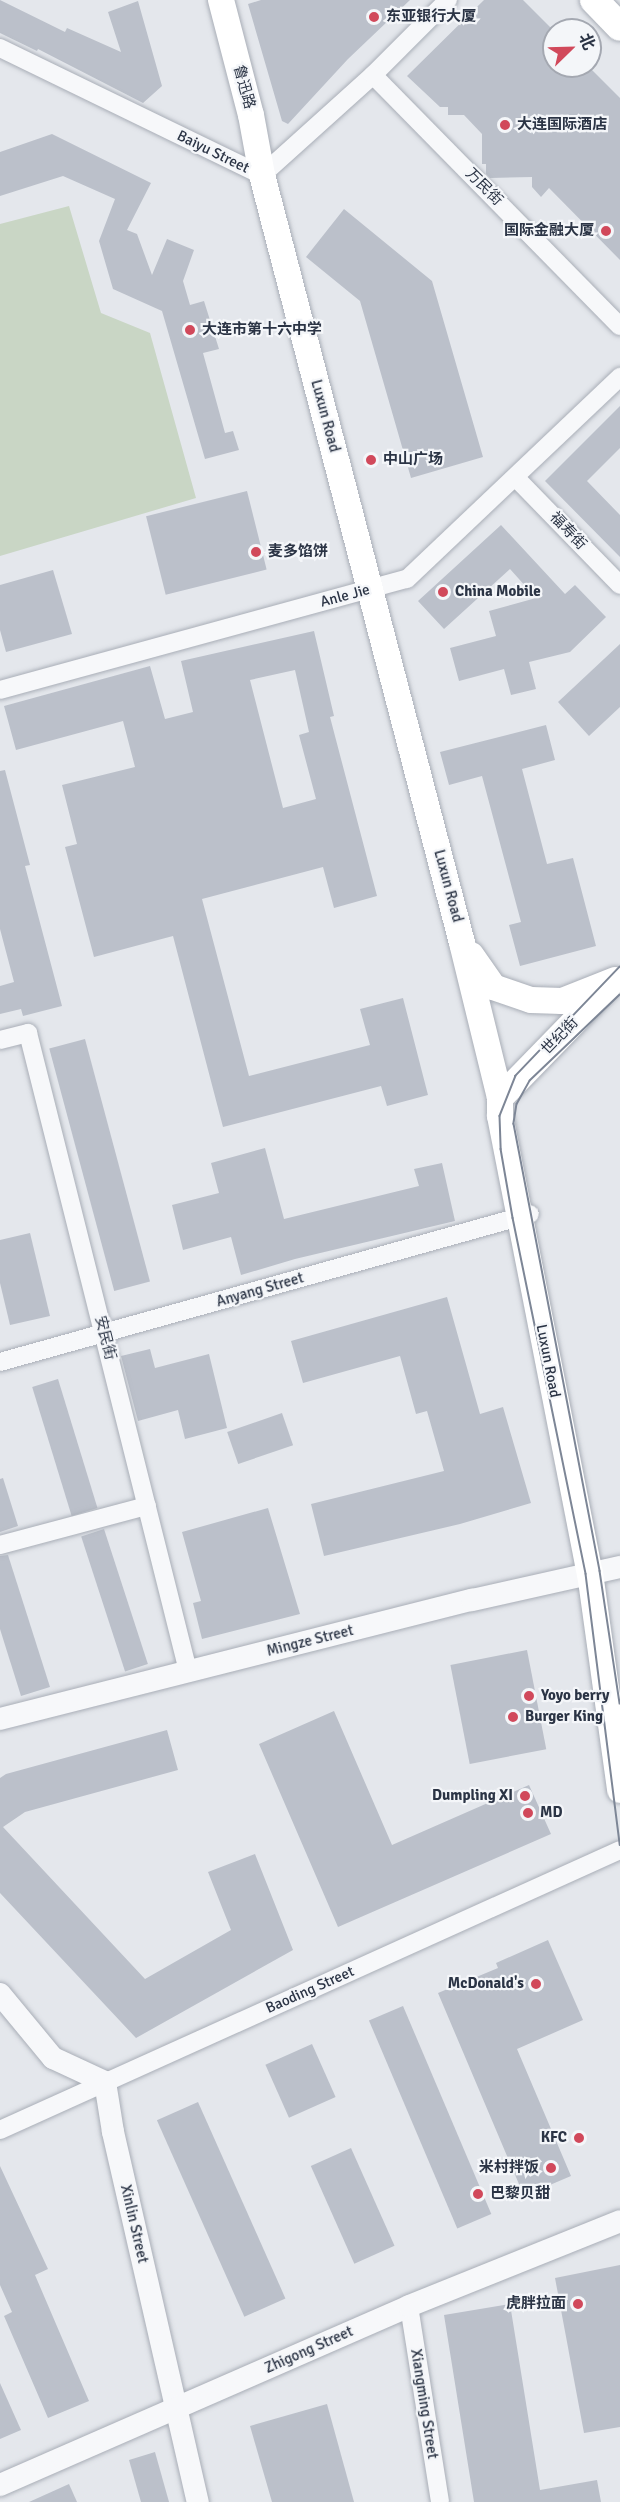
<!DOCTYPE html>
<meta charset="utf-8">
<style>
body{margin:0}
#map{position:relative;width:620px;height:2502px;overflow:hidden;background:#e4e7ec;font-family:Signika,"Noto Sans SC",sans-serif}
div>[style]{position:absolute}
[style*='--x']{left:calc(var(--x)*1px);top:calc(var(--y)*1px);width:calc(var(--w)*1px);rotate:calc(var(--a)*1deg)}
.green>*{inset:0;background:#c9d6c5}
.building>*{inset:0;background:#bbc0ca;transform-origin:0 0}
.roads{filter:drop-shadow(0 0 2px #a9aeb7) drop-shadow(0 0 2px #a9aeb7)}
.minor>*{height:18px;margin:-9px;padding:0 9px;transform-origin:9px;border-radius:9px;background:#f7f8fa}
.tertiary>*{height:22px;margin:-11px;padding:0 11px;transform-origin:11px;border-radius:11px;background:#f7f8fa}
.secondary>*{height:26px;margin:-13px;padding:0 13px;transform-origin:13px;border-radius:13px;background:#fff}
.primary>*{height:28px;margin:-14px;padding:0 14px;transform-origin:14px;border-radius:14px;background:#fff}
.tram>*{height:1.5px;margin:-0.75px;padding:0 0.75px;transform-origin:0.75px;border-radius:0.75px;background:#7d8696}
.dots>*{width:16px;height:16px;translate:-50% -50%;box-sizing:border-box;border:3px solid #f4f6f9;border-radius:50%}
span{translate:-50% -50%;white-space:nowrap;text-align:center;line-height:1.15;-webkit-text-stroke:4.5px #f4f6f9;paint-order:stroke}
.poi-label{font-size:15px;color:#2b3445;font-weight:700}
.left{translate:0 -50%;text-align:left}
.right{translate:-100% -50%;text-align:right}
.street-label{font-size:15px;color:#2b3445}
.north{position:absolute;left:542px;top:18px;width:60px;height:60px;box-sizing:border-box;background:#f4f6f9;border:2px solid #a4a8b1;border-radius:50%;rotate:67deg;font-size:16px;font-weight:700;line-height:24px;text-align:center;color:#2b3445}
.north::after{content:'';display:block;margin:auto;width:21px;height:27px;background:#d1495b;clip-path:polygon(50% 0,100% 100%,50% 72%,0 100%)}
</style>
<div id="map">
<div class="green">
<div style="clip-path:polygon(69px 206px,101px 313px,150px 333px,196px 498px,0 556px,0 224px)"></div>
</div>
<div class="building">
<div style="clip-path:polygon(0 0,65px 32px,67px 28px,121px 52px,108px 12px,138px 1px,162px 86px,143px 103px,38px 49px,37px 51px,0 33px)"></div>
<div style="clip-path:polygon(261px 0,410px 0,348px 59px,288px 124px,282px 121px,248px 4px)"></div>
<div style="clip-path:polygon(484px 0,523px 0,554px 31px,554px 66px,588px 66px,620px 98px,620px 260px,549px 188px,541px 197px,532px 187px,532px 177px,490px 178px,486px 174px,486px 164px,482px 164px,482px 134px,464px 115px,448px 115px,448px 107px,440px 107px,407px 76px)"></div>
<div style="clip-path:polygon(52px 134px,151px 183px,127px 230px,137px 234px,152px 275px,167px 239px,194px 250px,183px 281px,190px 305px,204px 301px,219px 349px,203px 353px,225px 433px,233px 431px,239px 450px,205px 459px,162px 311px,113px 289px,99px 241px,115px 199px,63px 176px,0 196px,0 152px)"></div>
<div style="clip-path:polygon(344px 209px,432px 281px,483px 457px,411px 478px,360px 301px,306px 257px)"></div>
<div style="clip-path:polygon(620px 406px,620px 448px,587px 481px,620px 515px,620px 557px,545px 481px)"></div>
<div style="left:247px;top:491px;width:81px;height:104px;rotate:76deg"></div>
<div style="clip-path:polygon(501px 525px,565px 594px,575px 585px,606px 617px,570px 652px,529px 662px,536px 689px,511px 695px,504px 669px,459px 681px,450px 648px,496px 636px,489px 611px,536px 598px,510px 569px,444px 629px,418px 601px)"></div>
<div style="clip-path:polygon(53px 570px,72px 634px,6px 652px,0 630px,0 585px)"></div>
<div style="clip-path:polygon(evenodd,314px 631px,334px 716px,330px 717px,377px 896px,334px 908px,323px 867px,202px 899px,249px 1076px,370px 1045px,360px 1009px,403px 998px,428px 1095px,387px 1106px,381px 1086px,223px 1127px,173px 936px,94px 957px,65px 847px,77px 844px,62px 785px,135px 767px,123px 721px,16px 750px,4px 706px,150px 666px,165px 719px,193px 712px,181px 661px,314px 631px,295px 670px,309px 732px,299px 735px,316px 799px,283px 808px,250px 680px,295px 670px)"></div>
<div style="clip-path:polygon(620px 644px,620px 707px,589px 736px,558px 702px)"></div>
<div style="clip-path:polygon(546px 725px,555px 760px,522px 769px,547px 864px,573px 858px,596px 946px,520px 966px,509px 925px,521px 922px,482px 776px,449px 785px,440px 752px)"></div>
<div style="clip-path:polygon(5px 770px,30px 865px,25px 866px,62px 1006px,23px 1016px,21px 1009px,0 1014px,0 986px,14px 982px,0 929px,0 771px)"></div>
<div style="left:85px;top:1039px;width:251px;height:37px;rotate:75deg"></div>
<div style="clip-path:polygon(265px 1148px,284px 1219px,419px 1186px,414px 1169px,442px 1163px,455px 1221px,295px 1259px,241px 1275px,231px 1237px,183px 1250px,172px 1205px,219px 1193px,211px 1163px)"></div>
<div style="clip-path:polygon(30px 1233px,50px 1316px,10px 1325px,0 1283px,0 1240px)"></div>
<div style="clip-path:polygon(447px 1297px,480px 1414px,503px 1407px,531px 1503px,460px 1524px,324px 1556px,311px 1504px,444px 1471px,427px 1411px,416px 1414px,400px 1356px,303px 1383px,291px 1341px)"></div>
<div style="clip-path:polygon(150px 1349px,155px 1368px,209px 1354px,227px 1428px,185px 1439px,178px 1410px,138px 1421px,121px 1356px)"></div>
<div style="left:58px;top:1379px;width:135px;height:27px;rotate:73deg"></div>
<div style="left:282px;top:1413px;width:34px;height:58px;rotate:71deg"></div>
<div style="clip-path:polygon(3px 1478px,18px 1526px,0 1532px,0 1479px)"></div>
<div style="clip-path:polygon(268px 1508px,300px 1614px,202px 1639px,193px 1603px,201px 1601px,182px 1532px)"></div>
<div style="left:104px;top:1529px;width:142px;height:24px;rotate:72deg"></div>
<div style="clip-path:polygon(8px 1555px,50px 1687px,21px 1696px,0 1629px,0 1556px)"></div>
<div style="left:527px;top:1650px;width:101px;height:78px;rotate:79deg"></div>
<div style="clip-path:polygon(334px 1711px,392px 1845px,529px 1785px,551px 1834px,338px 1927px,259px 1744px)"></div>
<div style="clip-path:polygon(167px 1730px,178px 1770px,25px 1812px,3px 1827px,145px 1979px,231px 1930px,208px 1872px,255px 1854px,293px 1950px,136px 2038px,0 1893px,0 1778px,6px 1774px)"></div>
<div style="clip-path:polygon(548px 1940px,583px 2020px,517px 2049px,571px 2176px,524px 2196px,438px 1993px,498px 1968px,496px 1963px)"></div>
<div style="left:403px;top:2006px;width:226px;height:37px;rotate:67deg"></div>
<div style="left:312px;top:2044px;width:58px;height:51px;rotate:66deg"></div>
<div style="left:198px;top:2102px;width:215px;height:45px;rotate:66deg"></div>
<div style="left:351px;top:2148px;width:107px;height:44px;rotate:66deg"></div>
<div style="clip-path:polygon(0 2166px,48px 2269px,35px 2275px,89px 2401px,48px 2418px,4px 2316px,12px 2312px,0 2285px)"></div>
<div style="clip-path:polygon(620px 2265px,620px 2427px,584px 2433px,555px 2278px)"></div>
<div style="clip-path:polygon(510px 2304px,540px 2490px,597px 2480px,601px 2502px,474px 2502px,444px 2315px)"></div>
<div style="clip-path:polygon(0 2383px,21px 2430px,0 2439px)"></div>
<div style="clip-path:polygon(327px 2404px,354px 2502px,272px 2502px,250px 2426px)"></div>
<div style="clip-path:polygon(155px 2452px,169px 2502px,141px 2502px,129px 2460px)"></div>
<div style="clip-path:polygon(69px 2484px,77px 2502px,29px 2502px)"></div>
</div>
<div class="roads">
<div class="minor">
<div style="--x:0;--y:48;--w:291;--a:25.9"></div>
<div style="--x:262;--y:175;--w:149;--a:-42"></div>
<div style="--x:373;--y:75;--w:106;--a:-45"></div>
<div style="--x:373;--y:75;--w:352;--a:45.5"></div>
<div style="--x:516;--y:478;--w:149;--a:45.8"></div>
<div style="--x:0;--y:690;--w:422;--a:-15.3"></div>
<div style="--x:407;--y:579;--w:294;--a:-43.5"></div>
<div style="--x:0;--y:1040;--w:29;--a:-14"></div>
<div style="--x:28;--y:1033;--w:658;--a:75.92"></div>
<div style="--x:0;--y:1362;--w:550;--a:-15.6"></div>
<div style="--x:0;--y:1545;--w:152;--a:-14.9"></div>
<div style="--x:0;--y:2130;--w:680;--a:-24.3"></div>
<div style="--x:409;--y:2306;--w:198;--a:81"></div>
</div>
<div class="tertiary">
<div style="--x:0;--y:1719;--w:487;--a:-14.2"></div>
<div style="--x:472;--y:1600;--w:152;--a:-12.6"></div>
<div style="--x:0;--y:1994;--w:83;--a:50.4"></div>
<div style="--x:53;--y:2058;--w:57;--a:24.8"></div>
<div style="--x:105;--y:2082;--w:51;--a:80.9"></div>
<div style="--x:113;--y:2132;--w:380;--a:77.1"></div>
<div style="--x:0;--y:2485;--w:446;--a:-23.6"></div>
<div style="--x:409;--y:2306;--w:227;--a:-21.9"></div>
</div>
<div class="secondary">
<div style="--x:221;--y:0;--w:119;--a:75.4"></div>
<div style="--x:251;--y:115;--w:61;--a:79.6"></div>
<div style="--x:262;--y:175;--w:794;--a:75.4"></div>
<div style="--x:462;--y:943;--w:160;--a:76.2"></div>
<div style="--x:500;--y:1098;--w:18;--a:90"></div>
<div style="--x:500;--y:1116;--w:466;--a:78.9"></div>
<div style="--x:590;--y:1573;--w:219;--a:82.1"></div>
<div style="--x:471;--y:955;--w:39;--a:55"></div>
<div style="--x:493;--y:987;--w:40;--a:18.9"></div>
<div style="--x:531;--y:1000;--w:31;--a:2"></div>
<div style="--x:562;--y:1001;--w:57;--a:-21.6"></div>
<div style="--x:500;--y:1098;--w:156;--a:-45.8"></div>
</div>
<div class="primary">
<div style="--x:594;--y:0;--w:37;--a:46"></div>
</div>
</div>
<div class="tram">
<div style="--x:620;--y:967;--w:151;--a:133.7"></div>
<div style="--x:516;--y:1076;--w:43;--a:111.8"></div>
<div style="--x:500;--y:1116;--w:33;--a:88"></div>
<div style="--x:501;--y:1149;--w:70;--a:80.1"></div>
<div style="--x:513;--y:1218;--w:363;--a:78.4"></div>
<div style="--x:586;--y:1574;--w:273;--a:82.8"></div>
<div style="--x:620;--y:995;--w:124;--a:136.3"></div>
<div style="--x:530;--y:1081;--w:26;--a:119"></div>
<div style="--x:517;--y:1104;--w:20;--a:99"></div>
<div style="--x:514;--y:1124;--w:455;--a:79.1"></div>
<div style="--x:600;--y:1571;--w:134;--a:81.4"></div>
</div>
<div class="dots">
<div style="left:374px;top:17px;background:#d1495b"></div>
<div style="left:505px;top:125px;background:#d1495b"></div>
<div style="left:606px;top:231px;background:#d1495b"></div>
<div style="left:190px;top:330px;background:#d1495b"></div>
<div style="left:371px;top:460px;background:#d1495b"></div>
<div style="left:256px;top:552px;background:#d1495b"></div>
<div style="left:443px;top:592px;background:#d1495b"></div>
<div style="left:529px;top:1696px;background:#d1495b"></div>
<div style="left:513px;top:1717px;background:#d1495b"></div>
<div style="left:525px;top:1796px;background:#d1495b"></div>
<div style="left:528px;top:1813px;background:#d1495b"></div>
<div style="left:536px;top:1984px;background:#d1495b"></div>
<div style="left:579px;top:2138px;background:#d1495b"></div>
<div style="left:551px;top:2168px;background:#d1495b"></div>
<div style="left:478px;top:2194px;background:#d1495b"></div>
<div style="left:578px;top:2304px;background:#d1495b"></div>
</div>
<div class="poi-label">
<span class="left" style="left:386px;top:17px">东亚银行大厦</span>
<span class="left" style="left:517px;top:125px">大连国际酒店</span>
<span class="right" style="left:594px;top:231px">国际金融大厦</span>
<span class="left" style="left:202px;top:330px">大连市第十六中学</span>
<span class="left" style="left:383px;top:460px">中山广场</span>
<span class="left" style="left:268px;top:552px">麦多馅饼</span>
<span class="left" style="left:455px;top:592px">China Mobile</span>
<span class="left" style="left:541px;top:1696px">Yoyo berry</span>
<span class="left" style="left:525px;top:1717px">Burger King</span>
<span class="right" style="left:513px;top:1796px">Dumpling XI</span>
<span class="left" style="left:540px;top:1813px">MD</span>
<span class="right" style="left:524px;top:1984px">McDonald's</span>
<span class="right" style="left:567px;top:2138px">KFC</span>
<span class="right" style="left:539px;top:2168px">米村拌饭</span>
<span class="left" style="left:490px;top:2194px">巴黎贝甜</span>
<span class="right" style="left:566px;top:2304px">虎胖拉面</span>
</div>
<div class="street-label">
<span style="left:244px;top:87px;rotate:75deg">鲁迅路</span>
<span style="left:213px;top:152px;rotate:26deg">Baiyu Street</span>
<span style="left:484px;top:187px;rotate:45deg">万民街</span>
<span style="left:325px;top:416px;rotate:75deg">Luxun Road</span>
<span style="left:568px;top:531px;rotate:46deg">福寿街</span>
<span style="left:345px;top:596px;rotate:-15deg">Anle Jie</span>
<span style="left:448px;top:886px;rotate:75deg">Luxun Road</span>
<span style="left:560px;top:1036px;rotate:-46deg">世纪街</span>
<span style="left:260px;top:1290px;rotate:-16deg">Anyang Street</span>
<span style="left:105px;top:1338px;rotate:76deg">安民街</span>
<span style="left:548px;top:1361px;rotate:79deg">Luxun Road</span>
<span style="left:310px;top:1641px;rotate:-14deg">Mingze Street</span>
<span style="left:310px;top:1990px;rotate:-24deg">Baoding Street</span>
<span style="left:134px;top:2224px;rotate:77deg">Xinlin Street</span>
<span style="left:309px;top:2350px;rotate:-24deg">Zhigong Street</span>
<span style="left:424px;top:2404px;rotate:81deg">Xiangming Street</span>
</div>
<div class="north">北</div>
</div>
